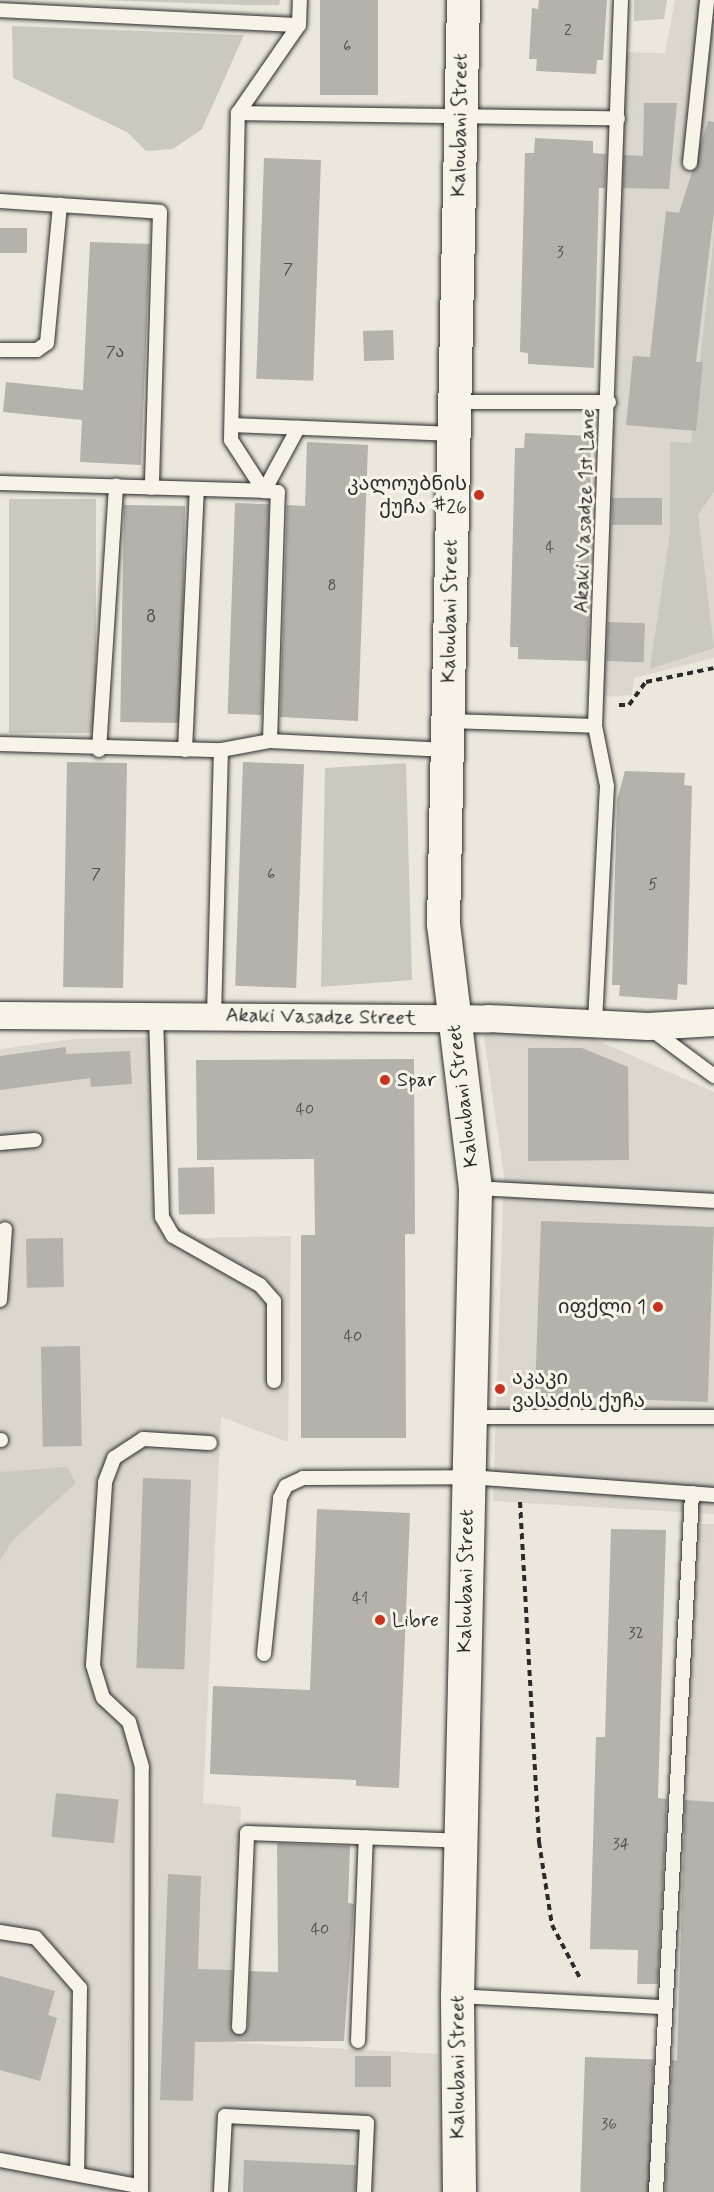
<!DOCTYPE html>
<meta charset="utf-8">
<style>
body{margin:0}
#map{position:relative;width:714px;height:2192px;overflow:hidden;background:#ebe7dd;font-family:Mynerve,"Noto Sans Georgian",sans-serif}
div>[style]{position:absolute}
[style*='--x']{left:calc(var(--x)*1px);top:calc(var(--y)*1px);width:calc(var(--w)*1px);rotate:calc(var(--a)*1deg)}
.built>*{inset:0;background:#dbd7ce}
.green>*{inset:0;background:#cbc8bf;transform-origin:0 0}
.building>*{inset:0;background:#b5b2ab;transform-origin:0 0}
.path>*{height:4px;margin-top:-2px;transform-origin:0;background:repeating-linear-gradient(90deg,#2b2b2b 0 6px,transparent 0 10.5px)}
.roads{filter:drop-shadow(0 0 2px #2b2b2b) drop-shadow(0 0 2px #2b2b2b)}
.lane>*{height:14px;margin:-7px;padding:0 7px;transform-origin:7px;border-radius:7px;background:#f7f3e8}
.street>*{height:27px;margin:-13.5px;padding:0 13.5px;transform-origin:13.5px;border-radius:13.5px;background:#f7f3e8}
.secondary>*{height:33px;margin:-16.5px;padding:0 16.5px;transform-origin:16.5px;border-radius:16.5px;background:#f7f3e8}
.dots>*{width:16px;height:16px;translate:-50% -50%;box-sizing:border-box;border:3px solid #f7f3e8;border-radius:50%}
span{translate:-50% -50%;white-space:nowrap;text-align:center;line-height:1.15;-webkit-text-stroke:6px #f7f3e8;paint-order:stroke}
.number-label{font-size:16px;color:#4e4d4b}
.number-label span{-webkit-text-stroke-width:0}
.street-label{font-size:20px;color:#2b2b2b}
.poi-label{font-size:20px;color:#2b2b2b}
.right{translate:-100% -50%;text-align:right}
.left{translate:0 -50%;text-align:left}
</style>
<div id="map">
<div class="built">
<div style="clip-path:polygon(675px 0,714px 0,714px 658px,634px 678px,632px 695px,602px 697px,617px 367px,624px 52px,665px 53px)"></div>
<div style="clip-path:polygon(490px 1032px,581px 1033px,714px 1092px,714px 1514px,493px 1501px,504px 1176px,484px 1037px)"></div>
<div style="clip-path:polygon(168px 1037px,168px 1206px,174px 1224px,199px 1238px,291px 1236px,288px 1442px,221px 1417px,203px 1803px,241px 1807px,236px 2043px,439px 2054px,442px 2192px,0 2192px,0 1049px,74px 1039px)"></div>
<div style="clip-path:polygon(700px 1524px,714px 1524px,714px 2192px,666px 2192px)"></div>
</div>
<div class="green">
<div style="clip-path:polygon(100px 0,280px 0,279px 5px,244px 5px)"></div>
<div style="clip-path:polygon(634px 0,667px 0,664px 19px,634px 21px)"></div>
<div style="clip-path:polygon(12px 26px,244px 35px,202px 129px,173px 149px,146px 151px,127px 132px,13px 78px)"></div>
<div style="clip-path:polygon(714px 235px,714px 492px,698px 515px,714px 648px,650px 669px,670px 533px,670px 442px,691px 443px)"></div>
<div style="left:9px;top:499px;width:87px;height:234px"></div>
<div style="clip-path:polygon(406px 763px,412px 980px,321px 987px,325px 768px)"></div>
<div style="clip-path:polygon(67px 1467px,76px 1483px,13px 1540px,0 1561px,0 1472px)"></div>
</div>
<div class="building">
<div style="left:320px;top:0;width:58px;height:95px"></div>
<div style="clip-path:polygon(539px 0,607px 0,603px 60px,597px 60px,596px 74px,536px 71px,537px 59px,529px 59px,532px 8px,538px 9px)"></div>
<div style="clip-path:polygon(644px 103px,677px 103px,669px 189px,623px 188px,624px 155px,643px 156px)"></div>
<div style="clip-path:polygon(708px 121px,714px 122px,714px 212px,696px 362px,703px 362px,696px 431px,626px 425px,633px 356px,650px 357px,666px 211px,679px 213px)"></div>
<div style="clip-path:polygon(535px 138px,593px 141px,593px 153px,606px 154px,605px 188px,599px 188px,594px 368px,528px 364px,528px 353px,520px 352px,525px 153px,534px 153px)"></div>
<div style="left:264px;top:158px;width:57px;height:221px;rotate:2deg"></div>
<div style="left:0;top:228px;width:27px;height:25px"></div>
<div style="clip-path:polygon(90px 242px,150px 244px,141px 465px,80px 462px,82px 420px,3px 412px,6px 382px,83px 390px)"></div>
<div style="left:393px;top:330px;width:30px;height:30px;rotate:88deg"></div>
<div style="clip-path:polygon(525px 433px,591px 436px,588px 661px,518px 659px,518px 647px,510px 647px,515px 448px,524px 448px)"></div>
<div style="clip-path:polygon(307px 442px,368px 445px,358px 721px,280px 717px,287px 505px,305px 506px)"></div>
<div style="left:612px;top:498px;width:50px;height:27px"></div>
<div style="left:235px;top:503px;width:34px;height:211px;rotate:2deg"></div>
<div style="left:124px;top:505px;width:61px;height:217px;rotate:1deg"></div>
<div style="left:608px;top:622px;width:37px;height:39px;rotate:2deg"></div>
<div style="left:67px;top:762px;width:60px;height:225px;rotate:1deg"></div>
<div style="left:243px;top:762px;width:61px;height:224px;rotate:2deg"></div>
<div style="clip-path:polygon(625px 771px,685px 773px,684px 785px,692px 786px,687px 985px,678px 984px,677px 1000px,619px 996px,620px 985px,612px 985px,617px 800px)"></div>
<div style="clip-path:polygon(66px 1047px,66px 1054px,130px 1051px,132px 1084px,91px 1087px,90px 1078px,0 1090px,0 1056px)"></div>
<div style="clip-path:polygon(528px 1048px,582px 1048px,628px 1067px,629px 1160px,528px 1161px)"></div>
<div style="clip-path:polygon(414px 1059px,415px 1234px,405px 1234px,406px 1438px,301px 1438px,301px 1235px,315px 1235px,314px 1159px,197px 1160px,196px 1060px)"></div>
<div style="left:214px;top:1167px;width:47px;height:36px;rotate:89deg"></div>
<div style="left:541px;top:1221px;width:173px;height:175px;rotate:2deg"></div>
<div style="left:63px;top:1238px;width:49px;height:37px;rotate:89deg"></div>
<div style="left:80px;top:1346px;width:100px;height:39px;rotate:89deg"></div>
<div style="left:143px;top:1478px;width:48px;height:190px;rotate:2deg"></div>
<div style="clip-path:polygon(317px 1509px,410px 1513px,399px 1788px,356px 1786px,356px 1780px,210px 1774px,213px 1686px,310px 1690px)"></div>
<div style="clip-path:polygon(611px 1529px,666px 1530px,658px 1798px,667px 1799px,658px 1984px,637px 1984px,638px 1950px,590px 1949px,596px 1737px,605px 1737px)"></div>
<div style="left:56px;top:1793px;width:63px;height:44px;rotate:6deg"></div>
<div style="clip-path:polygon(685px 1800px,714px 1802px,714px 2192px,665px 2192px,672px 2060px,677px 2061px)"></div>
<div style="clip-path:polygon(277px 1843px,350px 1846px,348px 1903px,354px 1904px,344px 2041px,195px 2042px,193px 2101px,160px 2100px,168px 1874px,201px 1876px,198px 1969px,232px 1970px,230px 2027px,243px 2035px,248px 2027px,250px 1971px,278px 1972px)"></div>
<div style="clip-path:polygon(0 1976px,55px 1991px,48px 2015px,57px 2018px,40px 2081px,0 2070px)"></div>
<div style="left:355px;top:2056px;width:36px;height:31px"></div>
<div style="left:585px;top:2057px;width:69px;height:135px;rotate:2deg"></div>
<div style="clip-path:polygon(244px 2160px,356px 2165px,355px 2192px,243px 2192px)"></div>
</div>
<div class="path">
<div style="--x:619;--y:705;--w:10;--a:0"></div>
<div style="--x:629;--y:705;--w:29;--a:-54"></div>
<div style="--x:646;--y:682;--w:69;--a:-11.6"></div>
<div style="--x:520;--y:1502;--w:341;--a:86.8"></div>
<div style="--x:539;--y:1842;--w:84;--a:81.1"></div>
<div style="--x:552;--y:1925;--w:62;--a:62.2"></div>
</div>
<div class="roads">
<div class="lane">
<div style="--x:0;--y:10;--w:299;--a:2.9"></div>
<div style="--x:238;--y:113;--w:380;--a:0.8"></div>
<div style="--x:690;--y:163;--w:164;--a:-84"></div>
<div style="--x:0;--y:201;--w:160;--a:3.9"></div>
<div style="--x:160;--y:212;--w:276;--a:91.7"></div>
<div style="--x:0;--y:350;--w:37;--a:0"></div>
<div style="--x:37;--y:350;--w:12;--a:-35"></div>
<div style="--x:47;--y:343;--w:139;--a:-84.6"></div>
<div style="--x:455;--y:402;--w:154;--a:0"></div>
<div style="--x:232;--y:425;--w:222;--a:2.3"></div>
<div style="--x:0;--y:483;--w:264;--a:1.7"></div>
<div style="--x:264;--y:491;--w:72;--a:-61.6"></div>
<div style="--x:448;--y:721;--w:147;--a:1.9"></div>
<div style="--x:270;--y:741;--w:177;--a:2.9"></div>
<div style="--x:0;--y:744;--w:221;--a:1.6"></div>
<div style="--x:99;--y:750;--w:265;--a:-86.3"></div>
<div style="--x:185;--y:750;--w:261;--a:-87.4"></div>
<div style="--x:156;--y:1015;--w:202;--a:88.3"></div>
<div style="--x:162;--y:1217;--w:22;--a:60"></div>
<div style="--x:173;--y:1236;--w:100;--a:29.4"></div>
<div style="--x:260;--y:1285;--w:21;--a:49"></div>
<div style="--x:274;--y:1301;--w:80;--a:90"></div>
<div style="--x:214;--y:1016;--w:266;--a:-88.5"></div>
<div style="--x:221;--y:750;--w:50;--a:-10.4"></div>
<div style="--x:270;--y:741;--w:249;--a:-88.2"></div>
<div style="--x:278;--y:492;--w:14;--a:-176"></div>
<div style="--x:264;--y:491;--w:61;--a:-122.9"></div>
<div style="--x:231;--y:440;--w:327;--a:-88.8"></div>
<div style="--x:238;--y:113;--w:107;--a:-55.3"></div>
<div style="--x:299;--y:25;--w:25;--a:-88"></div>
<div style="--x:595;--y:1022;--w:236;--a:-87.1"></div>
<div style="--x:607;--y:786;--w:61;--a:-101.3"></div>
<div style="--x:595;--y:726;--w:726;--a:-87.95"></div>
<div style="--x:651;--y:1029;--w:79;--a:36.7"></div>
<div style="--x:0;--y:1143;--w:35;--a:-5"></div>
<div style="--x:475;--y:1188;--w:239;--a:3.1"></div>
<div style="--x:0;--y:1300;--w:71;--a:-86"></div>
<div style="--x:470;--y:1417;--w:244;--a:0"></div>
<div style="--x:0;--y:1440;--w:1;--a:0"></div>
<div style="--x:264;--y:1654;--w:157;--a:-84.1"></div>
<div style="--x:280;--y:1498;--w:13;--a:-63"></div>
<div style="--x:286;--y:1486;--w:19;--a:-25"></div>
<div style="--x:303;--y:1478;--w:166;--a:-0.3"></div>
<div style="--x:469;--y:1477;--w:246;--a:4.2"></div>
<div style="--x:0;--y:1932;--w:36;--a:9"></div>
<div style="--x:36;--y:1938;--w:67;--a:48.7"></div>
<div style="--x:80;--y:1988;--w:186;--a:90.9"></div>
<div style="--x:457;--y:1996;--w:206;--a:3.1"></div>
<div style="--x:239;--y:2027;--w:194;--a:-87.6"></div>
<div style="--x:247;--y:1833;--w:214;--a:2.1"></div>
<div style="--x:358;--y:2041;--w:204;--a:-87.8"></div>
<div style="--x:0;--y:2160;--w:139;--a:10.7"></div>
<div style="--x:141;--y:2192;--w:425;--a:-89.9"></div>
<div style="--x:142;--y:1767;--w:47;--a:-106.1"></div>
<div style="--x:129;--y:1722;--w:35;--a:-137"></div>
<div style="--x:103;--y:1698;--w:34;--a:-107"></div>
<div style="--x:93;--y:1665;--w:183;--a:-86.2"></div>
<div style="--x:105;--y:1482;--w:26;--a:-69"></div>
<div style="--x:114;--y:1458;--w:35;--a:-33"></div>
<div style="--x:143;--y:1439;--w:67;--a:3.4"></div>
<div style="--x:221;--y:2192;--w:76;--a:-87"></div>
<div style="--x:225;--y:2116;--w:142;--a:2.8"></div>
<div style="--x:367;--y:2123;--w:69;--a:92.5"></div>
<div style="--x:656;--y:2192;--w:700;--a:-87.05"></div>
</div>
<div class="street">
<div style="--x:0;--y:1015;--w:488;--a:0.4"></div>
<div style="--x:488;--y:1018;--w:160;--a:2.9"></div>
<div style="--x:648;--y:1026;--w:66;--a:-3.5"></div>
</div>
<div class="secondary">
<div style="--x:459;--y:2192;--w:196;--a:-90.6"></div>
<div style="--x:457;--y:1996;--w:808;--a:-88.72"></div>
<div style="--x:475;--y:1188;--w:266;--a:-96.9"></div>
<div style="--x:443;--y:924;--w:924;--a:-88.76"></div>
</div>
</div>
<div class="dots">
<div style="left:479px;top:495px;background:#c8321e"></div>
<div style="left:385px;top:1080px;background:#c8321e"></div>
<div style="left:658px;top:1307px;background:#c8321e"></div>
<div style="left:500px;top:1389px;background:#c8321e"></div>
<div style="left:380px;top:1620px;background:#c8321e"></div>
</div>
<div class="number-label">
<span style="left:568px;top:31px">2</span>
<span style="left:347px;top:47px">6</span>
<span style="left:560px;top:253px">3</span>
<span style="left:288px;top:270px">7</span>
<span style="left:115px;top:353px">7ა</span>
<span style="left:550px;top:548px">4</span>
<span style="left:332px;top:586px">8</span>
<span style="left:151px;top:614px">გ</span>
<span style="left:96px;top:875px">7</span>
<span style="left:271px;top:875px">6</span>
<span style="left:653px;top:885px">5</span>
<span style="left:305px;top:1110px">40</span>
<span style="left:353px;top:1337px">40</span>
<span style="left:360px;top:1599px">41</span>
<span style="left:636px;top:1634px">32</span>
<span style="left:621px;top:1845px">34</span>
<span style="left:320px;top:1930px">40</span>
<span style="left:609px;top:2125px">36</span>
</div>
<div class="street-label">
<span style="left:460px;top:125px;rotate:-89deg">Kaloubani Street</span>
<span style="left:585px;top:511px;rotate:-88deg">Akaki Vasadze 1st Lane</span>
<span style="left:450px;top:611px;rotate:-89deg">Kaloubani Street</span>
<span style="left:321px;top:1017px;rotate:1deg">Akaki Vasadze Street</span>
<span style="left:463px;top:1096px;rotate:-97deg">Kaloubani Street</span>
<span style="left:466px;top:1581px;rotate:-89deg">Kaloubani Street</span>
<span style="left:458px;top:2067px;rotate:-90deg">Kaloubani Street</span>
</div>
<div class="poi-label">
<span class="right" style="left:467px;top:496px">კალოუბნის<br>ქუჩა #26</span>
<span class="left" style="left:397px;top:1080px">Spar</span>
<span class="right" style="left:646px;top:1307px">იფქლი 1</span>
<span class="left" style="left:512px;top:1390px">აკაკი<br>ვასაძის ქუჩა</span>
<span class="left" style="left:392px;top:1620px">Libre</span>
</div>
</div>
